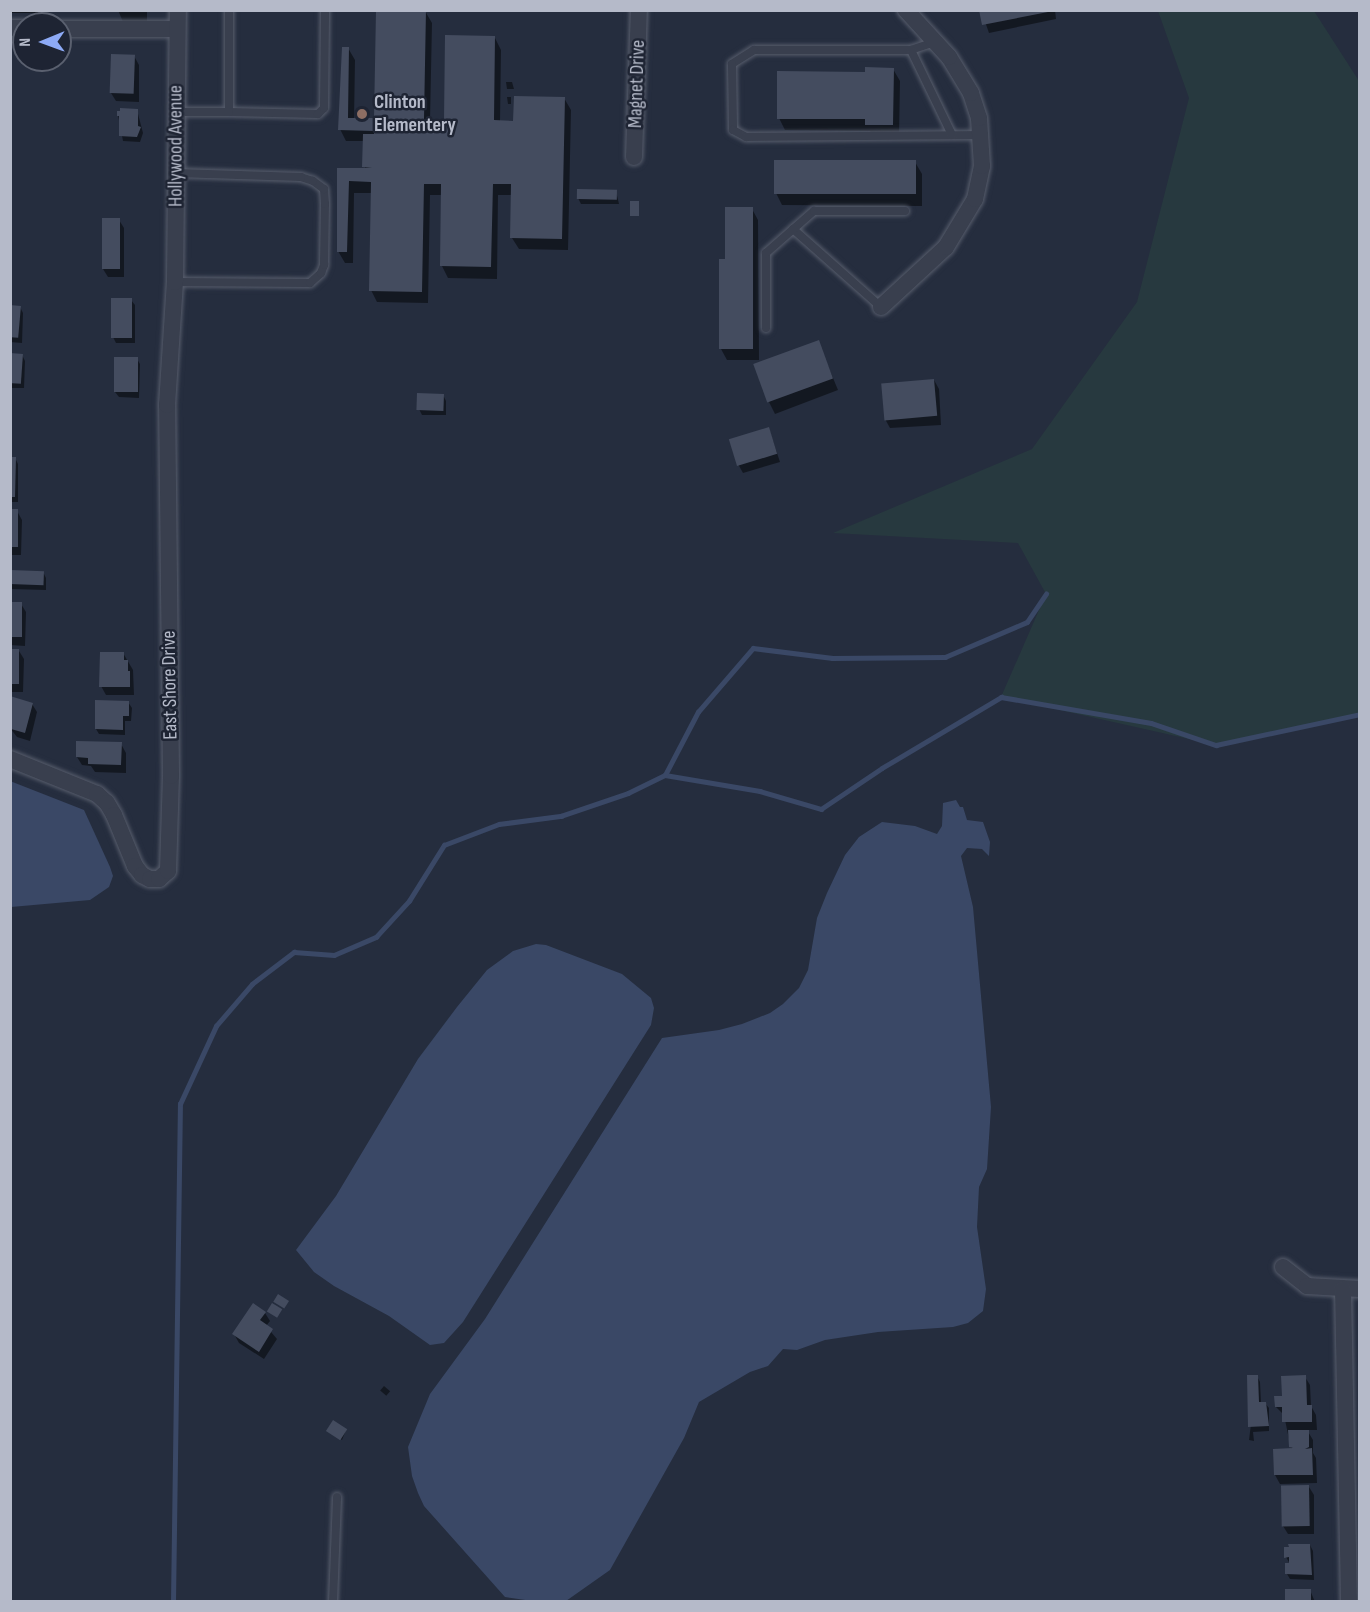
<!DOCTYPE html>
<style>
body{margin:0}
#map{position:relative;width:1370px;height:1612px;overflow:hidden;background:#252d3e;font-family:"Sofia Sans Condensed",sans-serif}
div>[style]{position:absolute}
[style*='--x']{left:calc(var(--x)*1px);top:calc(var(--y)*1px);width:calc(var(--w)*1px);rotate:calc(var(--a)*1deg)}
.green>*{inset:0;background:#27393f}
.water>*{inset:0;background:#3a4866}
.shadow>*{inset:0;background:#0007;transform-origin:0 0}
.stream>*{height:4.5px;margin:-2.25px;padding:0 2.25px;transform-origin:2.25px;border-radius:2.25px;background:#3a4866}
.building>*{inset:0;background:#444c5f;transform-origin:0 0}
.roads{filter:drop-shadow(0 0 2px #575d6c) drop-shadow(0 0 2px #575d6c)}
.lane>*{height:8px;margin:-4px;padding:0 4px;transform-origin:4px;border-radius:4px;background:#393f4e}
.street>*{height:16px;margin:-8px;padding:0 8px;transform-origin:8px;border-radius:8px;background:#393f4e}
.dots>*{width:16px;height:16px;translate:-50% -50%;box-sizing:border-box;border:3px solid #1e2433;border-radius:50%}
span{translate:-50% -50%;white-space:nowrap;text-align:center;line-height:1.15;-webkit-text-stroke:5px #1e2433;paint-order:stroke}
.street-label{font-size:20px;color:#b5bac9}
.poi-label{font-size:20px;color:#b5bac9;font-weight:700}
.left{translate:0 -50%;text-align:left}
.frame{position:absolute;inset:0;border:12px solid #b5bac9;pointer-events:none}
.north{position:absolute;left:12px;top:12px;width:60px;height:60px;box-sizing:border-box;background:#1e2433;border:2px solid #5a606f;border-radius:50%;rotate:269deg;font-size:16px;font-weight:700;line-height:24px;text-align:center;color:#b5bac9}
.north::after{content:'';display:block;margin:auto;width:21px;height:27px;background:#8daaf6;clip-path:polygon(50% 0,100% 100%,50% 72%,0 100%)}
</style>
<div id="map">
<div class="green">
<div style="clip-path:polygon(1158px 11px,1314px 11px,1359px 81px,1359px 714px,1216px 745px,1001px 697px,1046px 594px,1018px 543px,833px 533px,1032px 449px,1137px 302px,1189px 98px)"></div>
</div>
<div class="water">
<div style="clip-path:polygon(10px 781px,84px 810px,110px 867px,113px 876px,109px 887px,90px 900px,11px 907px)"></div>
<div style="clip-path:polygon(956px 800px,960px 807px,963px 807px,967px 820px,983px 822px,990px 842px,989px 856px,982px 849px,967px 848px,961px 856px,973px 907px,991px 1107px,987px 1169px,979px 1187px,977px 1227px,986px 1289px,983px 1311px,968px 1323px,953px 1327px,878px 1332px,825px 1340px,797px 1350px,783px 1349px,768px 1366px,750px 1372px,699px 1402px,684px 1438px,610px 1570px,566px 1601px,532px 1601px,505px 1597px,424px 1506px,418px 1493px,412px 1476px,408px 1447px,430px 1394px,485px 1319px,662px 1038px,719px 1030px,742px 1024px,770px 1013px,783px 1004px,799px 988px,808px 970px,817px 918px,827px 893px,845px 855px,859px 837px,882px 822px,915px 826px,937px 834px,942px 826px,943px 803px)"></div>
<div style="clip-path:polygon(536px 944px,546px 945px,622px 974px,651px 998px,654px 1008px,651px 1025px,463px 1322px,444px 1343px,430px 1345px,389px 1316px,334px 1286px,314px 1272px,296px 1250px,336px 1196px,418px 1059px,457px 1007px,487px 970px,513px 951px)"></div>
</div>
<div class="shadow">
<div style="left:10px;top:10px;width:28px;height:3px"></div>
<div style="clip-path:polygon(118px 10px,147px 10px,147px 21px,123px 22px)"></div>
<div style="clip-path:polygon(981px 10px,1055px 10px,1056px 19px,989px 33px)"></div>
<div style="clip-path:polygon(425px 11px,432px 23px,430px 121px,445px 121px,495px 38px,501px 50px,500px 122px,515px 122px,564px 98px,571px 110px,568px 250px,519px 249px,512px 238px,513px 195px,498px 195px,497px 279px,448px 278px,442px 266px,443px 195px,430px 195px,428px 303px,377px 302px,371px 290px,373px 193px,354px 193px,353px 263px,345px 263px,338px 251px,338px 169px,365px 170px,364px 141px,346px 141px,340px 129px,348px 48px,355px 60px,354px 120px,375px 120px)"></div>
<div style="clip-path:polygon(134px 56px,139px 65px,139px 102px,116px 101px,111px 93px)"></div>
<div style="clip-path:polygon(893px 69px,900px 81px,899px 136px,873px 136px,870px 131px,785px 130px,779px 118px,867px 73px)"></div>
<div style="clip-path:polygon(506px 82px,512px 82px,514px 89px,507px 89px)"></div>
<div style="clip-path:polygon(507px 97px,511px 97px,511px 104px,508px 104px)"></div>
<div style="clip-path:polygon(137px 110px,143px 133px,140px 142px,123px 141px,118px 115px)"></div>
<div style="clip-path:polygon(915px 162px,922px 174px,922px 206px,782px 205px,776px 193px)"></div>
<div style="clip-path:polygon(616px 191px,619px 204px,581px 204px,578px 198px)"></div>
<div style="clip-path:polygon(752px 209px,758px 220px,759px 360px,727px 360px,721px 349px)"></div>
<div style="clip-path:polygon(119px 220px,124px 228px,124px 277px,108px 277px,103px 269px)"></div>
<div style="clip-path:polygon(131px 300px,135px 305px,135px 343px,116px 343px,113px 337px)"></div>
<div style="clip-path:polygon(10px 307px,20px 307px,23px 313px,22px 343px,10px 342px)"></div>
<div style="clip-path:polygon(818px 342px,838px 390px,775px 414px,769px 402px)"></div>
<div style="clip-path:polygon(10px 355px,22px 355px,25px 361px,24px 388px,10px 388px)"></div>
<div style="clip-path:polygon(137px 359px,140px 364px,139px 398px,119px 397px,115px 392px)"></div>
<div style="clip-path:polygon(934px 380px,939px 389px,941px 425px,890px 428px,885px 419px)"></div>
<div style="clip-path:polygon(443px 395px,446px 401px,446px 415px,422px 415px,419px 409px)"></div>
<div style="clip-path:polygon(769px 429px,780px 462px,743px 473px,738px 464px)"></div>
<div style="clip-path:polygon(10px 458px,15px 458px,18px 464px,18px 502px,10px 502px)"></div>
<div style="clip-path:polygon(10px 511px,17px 511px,22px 520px,21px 555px,10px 555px)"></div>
<div style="clip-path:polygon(10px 572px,43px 572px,46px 578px,46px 590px,10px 589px)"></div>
<div style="clip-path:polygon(10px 603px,21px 604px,26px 612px,25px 646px,10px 645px)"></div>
<div style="clip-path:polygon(10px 651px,19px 651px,24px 659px,23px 692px,10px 692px)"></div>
<div style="clip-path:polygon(123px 653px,133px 670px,134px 695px,106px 695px,101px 686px)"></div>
<div style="clip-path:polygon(10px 698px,32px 704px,37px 712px,30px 741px,17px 737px,10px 728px)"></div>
<div style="clip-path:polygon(128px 702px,132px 708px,131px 721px,125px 721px,125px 735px,99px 734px,96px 729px)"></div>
<div style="clip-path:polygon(121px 744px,126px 753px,126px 773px,95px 772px,91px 766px,82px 765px,77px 757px)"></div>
<div style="clip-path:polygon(265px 1313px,270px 1321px,266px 1326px,277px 1339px,264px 1359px,239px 1343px,234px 1334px)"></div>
<div style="clip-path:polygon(1257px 1376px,1260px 1382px,1261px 1403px,1265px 1403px,1269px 1408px,1269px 1431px,1253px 1432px,1254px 1441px,1249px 1440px)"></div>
<div style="clip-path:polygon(1305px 1377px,1310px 1385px,1311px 1406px,1316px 1415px,1317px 1430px,1307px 1430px,1313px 1440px,1313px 1453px,1316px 1458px,1317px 1483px,1280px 1484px,1275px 1475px,1291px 1449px,1284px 1415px,1276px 1407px)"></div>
<div style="left:384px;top:1386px;width:8px;height:6px;rotate:40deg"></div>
<div style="clip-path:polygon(346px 1430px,342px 1440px,328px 1431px)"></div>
<div style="clip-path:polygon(1309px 1487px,1314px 1495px,1314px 1534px,1288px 1534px,1283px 1526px)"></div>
<div style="clip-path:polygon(1310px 1545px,1313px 1551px,1314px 1580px,1290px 1579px,1287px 1574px,1290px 1564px,1286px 1557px)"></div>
<div style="clip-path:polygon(1310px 1590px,1315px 1602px,1287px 1602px)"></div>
</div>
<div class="stream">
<div style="--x:665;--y:775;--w:96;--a:9.6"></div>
<div style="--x:760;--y:791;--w:64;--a:16.4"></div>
<div style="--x:821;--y:809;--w:73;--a:-33.9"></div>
<div style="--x:882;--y:768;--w:139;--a:-30.8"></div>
<div style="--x:1001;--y:697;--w:152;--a:9.8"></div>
<div style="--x:1151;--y:723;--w:69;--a:18.7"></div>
<div style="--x:1216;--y:745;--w:147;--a:-12.1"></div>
<div style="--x:173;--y:1602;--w:498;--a:-89.2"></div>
<div style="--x:180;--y:1104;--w:86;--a:-65.2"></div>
<div style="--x:216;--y:1026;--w:55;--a:-49.4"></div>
<div style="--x:252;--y:984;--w:53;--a:-37.3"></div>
<div style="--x:294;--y:952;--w:40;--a:4.3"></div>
<div style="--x:334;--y:955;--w:46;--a:-23.2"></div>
<div style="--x:376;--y:937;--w:49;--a:-47.5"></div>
<div style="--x:409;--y:901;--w:66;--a:-58"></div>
<div style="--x:444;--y:845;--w:59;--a:-20.9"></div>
<div style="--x:499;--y:824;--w:63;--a:-7.4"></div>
<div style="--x:561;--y:816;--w:71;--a:-18.9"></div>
<div style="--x:628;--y:793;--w:41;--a:-25.9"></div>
<div style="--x:665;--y:775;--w:71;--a:-62.4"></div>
<div style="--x:698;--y:712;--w:84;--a:-49.3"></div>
<div style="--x:753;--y:648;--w:80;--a:7.2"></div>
<div style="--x:832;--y:658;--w:113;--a:-0.5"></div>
<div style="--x:945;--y:657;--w:89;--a:-23.1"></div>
<div style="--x:1027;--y:622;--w:34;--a:-56"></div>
</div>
<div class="building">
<div style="clip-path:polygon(376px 10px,426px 10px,424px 119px,444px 120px,445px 35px,495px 36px,494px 120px,513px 121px,514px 96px,565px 97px,562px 239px,510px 238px,511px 184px,493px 184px,491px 267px,440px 266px,441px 184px,424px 184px,422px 292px,369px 291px,371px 182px,349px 181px,347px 252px,337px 252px,337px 168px,372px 168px,362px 167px,363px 134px,374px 134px,374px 131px,338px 130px,342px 47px,349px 47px,348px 118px,374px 118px)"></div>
<div style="clip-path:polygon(979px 10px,1048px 10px,1048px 12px,982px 25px)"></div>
<div style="left:111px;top:54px;width:24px;height:39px;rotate:2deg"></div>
<div style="clip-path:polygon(865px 67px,894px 68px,893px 125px,865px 125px,865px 119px,777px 119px,777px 71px,865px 72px)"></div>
<div style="clip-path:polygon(120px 108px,138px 109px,138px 126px,141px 127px,137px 137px,119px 136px,119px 116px,117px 116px,117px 111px,120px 111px)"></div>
<div style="left:774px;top:160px;width:142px;height:34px"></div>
<div style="left:577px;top:189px;width:40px;height:10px;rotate:1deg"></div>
<div style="left:630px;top:201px;width:9px;height:15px"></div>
<div style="clip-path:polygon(725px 207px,753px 207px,753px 349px,719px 349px,719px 259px,725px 259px)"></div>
<div style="left:102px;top:218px;width:18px;height:51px"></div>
<div style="left:111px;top:298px;width:21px;height:40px"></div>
<div style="left:10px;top:305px;width:11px;height:32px;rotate:5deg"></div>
<div style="left:819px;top:340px;width:41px;height:70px;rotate:70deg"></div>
<div style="left:10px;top:353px;width:13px;height:30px;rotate:4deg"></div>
<div style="left:114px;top:357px;width:24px;height:35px"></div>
<div style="left:934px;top:379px;width:37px;height:53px;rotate:85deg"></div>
<div style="left:417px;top:393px;width:27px;height:17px;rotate:2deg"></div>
<div style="left:769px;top:427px;width:28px;height:42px;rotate:73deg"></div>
<div style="clip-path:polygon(10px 457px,16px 457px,15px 497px,10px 497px)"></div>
<div style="left:10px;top:509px;width:8px;height:38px"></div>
<div style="left:10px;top:570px;width:34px;height:14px;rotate:2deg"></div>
<div style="left:10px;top:602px;width:12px;height:35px"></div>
<div style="left:10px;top:649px;width:9px;height:35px"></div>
<div style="clip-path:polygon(100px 652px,124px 652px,124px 660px,128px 660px,128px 671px,130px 671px,130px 687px,99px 687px)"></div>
<div style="clip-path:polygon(10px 696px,33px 703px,25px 733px,11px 729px)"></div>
<div style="clip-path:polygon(95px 700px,129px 701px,129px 716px,123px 716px,123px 730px,95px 729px)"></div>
<div style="clip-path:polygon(76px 741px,122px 742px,121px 765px,88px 764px,88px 758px,76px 757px)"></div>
<div style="left:278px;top:1294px;width:13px;height:9px;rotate:32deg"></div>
<div style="clip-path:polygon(253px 1303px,266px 1312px,260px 1320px,273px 1329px,259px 1352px,232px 1334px)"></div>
<div style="left:272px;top:1303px;width:12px;height:10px;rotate:31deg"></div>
<div style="clip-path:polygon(1247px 1375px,1258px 1375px,1259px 1402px,1266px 1402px,1269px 1426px,1248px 1427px)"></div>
<div style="clip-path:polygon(1306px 1375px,1307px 1405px,1312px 1405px,1312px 1422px,1282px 1422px,1282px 1407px,1275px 1407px,1274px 1396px,1282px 1396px,1281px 1376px)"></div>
<div style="left:333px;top:1420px;width:17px;height:13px;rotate:33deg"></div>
<div style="clip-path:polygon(1288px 1430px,1309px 1430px,1309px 1447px,1305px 1449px,1312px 1448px,1313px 1475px,1274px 1475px,1273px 1449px,1293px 1448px,1289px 1447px)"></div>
<div style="left:1309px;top:1485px;width:41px;height:28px;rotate:89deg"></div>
<div style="clip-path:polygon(1288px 1544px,1310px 1544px,1312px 1575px,1285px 1574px,1285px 1563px,1289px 1563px,1289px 1557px,1284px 1558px,1284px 1547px,1289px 1547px)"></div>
<div style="left:1285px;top:1589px;width:26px;height:13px"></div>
</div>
<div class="roads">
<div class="lane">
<div style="--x:229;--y:10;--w:102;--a:90"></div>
<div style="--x:229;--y:112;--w:89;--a:1.3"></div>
<div style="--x:318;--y:114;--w:8;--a:-45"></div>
<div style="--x:324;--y:108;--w:98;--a:-89.4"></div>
<div style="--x:935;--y:42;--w:25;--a:162"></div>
<div style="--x:911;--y:50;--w:157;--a:180"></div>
<div style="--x:754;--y:50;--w:26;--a:148"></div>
<div style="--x:732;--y:64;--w:66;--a:89.1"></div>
<div style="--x:733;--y:130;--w:15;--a:28"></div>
<div style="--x:746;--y:137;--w:235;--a:-0.5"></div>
<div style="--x:911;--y:50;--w:94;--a:64.2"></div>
<div style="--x:176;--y:112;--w:53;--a:0"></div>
<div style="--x:793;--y:229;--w:118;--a:41.6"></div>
<div style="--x:175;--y:282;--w:135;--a:0.4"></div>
<div style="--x:310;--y:283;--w:15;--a:-42"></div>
<div style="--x:321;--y:273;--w:9;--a:-69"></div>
<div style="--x:324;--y:265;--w:61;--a:-89.1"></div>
<div style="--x:325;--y:204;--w:15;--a:-94"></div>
<div style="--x:324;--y:189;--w:14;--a:-144"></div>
<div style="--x:313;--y:181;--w:13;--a:-162"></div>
<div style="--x:301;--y:177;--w:125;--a:-178.2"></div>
<div style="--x:766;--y:328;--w:75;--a:-90"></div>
<div style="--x:766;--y:253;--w:64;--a:-41.2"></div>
<div style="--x:814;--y:211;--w:91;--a:0"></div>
<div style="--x:333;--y:1602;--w:105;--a:-87.8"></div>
</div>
<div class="street">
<div style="--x:10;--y:28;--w:14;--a:0"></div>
<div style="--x:60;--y:29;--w:117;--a:0"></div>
<div style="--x:634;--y:157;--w:147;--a:-88.1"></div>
<div style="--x:881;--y:307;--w:88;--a:-42.7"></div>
<div style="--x:946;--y:247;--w:56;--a:-58.9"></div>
<div style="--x:975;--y:199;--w:34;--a:-78"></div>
<div style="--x:982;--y:166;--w:48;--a:-93.6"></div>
<div style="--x:979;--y:118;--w:26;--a:-108"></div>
<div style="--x:971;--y:93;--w:42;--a:-121.4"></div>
<div style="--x:949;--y:57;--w:64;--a:-132.5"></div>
<div style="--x:10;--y:759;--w:94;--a:21.9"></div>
<div style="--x:97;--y:794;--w:13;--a:42"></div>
<div style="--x:107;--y:803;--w:14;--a:60"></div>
<div style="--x:114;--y:815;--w:55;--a:67.6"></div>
<div style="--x:135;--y:866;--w:11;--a:52"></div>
<div style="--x:142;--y:875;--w:9;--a:27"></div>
<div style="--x:150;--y:879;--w:9;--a:0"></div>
<div style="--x:159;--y:879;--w:12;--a:-42"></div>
<div style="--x:168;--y:871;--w:95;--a:-88.2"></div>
<div style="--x:171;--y:776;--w:371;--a:-90.6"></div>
<div style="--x:167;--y:405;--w:123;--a:-86.3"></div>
<div style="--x:175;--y:282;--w:272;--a:-89.4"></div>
<div style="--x:1283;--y:1267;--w:31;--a:38"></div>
<div style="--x:1307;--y:1286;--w:53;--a:3.2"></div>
<div style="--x:1343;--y:1289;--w:313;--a:88.9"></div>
</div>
</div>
<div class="dots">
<div style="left:362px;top:114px;background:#8d6e63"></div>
</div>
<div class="street-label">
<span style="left:637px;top:84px;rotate:-88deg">Magnet Drive</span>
<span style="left:176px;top:146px;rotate:-90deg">Hollywood Avenue</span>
<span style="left:170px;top:685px;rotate:-91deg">East Shore Drive</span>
</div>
<div class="poi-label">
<span class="left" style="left:374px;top:114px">Clinton<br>Elementery</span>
</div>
<div class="frame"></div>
<div class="north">N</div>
</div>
